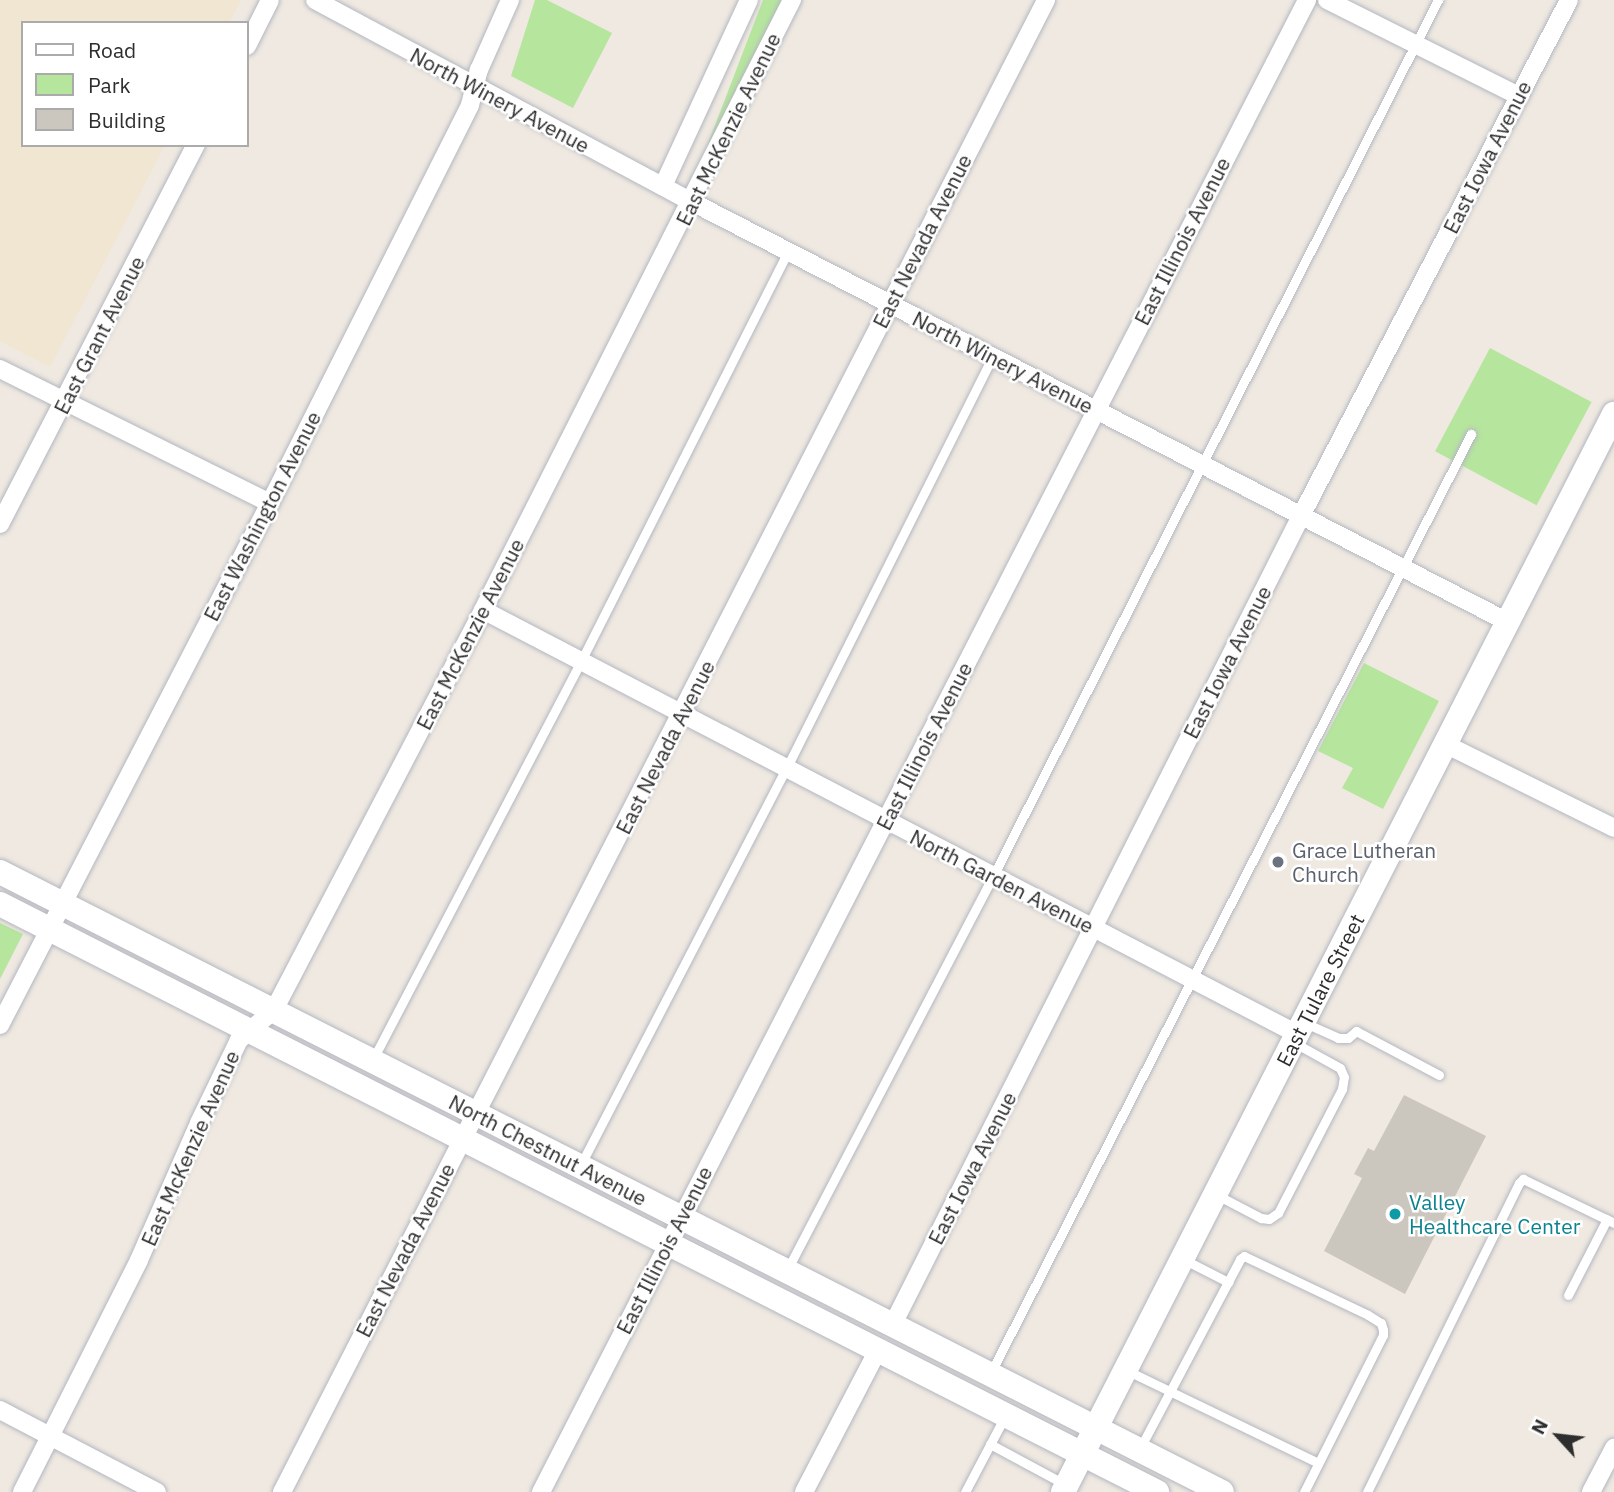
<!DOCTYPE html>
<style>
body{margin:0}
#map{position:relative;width:1614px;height:1492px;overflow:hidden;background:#efe9e1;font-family:"IBM Plex Sans",sans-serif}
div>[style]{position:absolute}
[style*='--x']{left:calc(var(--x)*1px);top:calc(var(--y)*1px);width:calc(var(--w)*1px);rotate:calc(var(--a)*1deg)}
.education>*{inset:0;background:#f0e6d1}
.green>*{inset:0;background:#b6e59e;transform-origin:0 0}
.building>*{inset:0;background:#cbc7bf}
.roads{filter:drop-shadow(0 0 2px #b4b7c1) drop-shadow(0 0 2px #b4b7c1)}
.service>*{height:9px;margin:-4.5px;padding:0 4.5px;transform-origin:4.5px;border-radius:4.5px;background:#fff}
.minor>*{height:18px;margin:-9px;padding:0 9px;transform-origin:9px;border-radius:9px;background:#fff}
.secondary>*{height:24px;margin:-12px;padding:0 12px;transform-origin:12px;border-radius:12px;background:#fff}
.dots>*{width:19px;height:19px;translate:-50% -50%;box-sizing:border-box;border:4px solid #fff;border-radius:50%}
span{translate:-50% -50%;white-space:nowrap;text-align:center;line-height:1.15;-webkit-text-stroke:5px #fff;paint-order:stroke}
.street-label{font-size:21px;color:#2e2e2e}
.worship-label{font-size:21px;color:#5b616d}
.left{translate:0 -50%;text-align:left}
.culture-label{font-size:21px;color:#0d838f}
.legend{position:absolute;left:21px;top:21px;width:228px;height:126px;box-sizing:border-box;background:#fff;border:2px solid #ababab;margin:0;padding:9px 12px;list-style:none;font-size:21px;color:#2e2e2e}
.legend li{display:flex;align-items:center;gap:14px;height:35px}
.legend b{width:35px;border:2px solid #ababab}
.north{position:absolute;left:1523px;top:1401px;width:70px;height:70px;-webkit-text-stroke:5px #fff;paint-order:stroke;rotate:297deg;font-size:19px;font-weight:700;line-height:28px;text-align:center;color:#2e2e2e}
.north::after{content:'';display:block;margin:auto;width:24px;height:32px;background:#2e2e2e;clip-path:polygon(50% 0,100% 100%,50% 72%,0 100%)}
</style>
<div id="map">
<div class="education">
<div style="clip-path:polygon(0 0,241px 0,229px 23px,23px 23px,23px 145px,165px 145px,50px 367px,0 341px)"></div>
</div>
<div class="green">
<div style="clip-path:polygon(535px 0,547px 0,612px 33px,573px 108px,511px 76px)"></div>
<div style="clip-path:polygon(763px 0,784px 0,696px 175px,735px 73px)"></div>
<div style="left:1490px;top:348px;width:115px;height:117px;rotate:28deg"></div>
<div style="clip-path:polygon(1364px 663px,1439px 701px,1383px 809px,1342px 788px,1353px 768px,1318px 751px)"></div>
<div style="clip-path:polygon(0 923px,23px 934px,0 979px)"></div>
</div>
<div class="building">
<div style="clip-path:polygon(1404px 1095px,1486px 1136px,1405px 1294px,1324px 1251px,1362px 1178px,1354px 1174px,1368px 1148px,1374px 1151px)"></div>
</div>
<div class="roads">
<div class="service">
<div style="--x:1305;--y:1023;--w:36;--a:24"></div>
<div style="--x:1338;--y:1038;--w:10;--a:0"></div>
<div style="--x:1348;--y:1038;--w:11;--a:-41"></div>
<div style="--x:1356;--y:1031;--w:94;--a:27.9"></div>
<div style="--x:373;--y:1059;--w:449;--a:-62.4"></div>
<div style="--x:581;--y:661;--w:458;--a:-63.2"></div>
<div style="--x:581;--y:1164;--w:445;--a:-62.6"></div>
<div style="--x:786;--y:769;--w:461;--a:-63.4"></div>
<div style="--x:1217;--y:1195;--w:50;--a:27.6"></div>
<div style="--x:1261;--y:1218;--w:8;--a:7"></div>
<div style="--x:1269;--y:1219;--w:11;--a:-34"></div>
<div style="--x:1278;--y:1213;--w:140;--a:-62.7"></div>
<div style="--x:1342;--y:1089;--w:12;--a:-81"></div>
<div style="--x:1344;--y:1077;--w:10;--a:-114"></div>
<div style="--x:1340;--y:1068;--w:54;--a:-151"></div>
<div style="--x:1183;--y:1259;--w:51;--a:27.1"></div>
<div style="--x:787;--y:1270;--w:445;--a:-62.4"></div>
<div style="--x:993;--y:876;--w:983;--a:-63.07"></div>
<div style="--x:1568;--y:1295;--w:85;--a:-62.8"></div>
<div style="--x:1128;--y:1371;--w:211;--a:25.8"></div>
<div style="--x:990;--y:1374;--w:1056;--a:-62.9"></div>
<div style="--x:990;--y:1444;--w:86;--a:28.3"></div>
<div style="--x:1139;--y:1450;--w:216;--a:-62.1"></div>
<div style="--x:1240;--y:1259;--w:5;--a:-37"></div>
<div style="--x:1244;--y:1256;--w:137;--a:25.4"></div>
<div style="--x:1368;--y:1315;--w:15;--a:32"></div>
<div style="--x:1381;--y:1323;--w:7;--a:74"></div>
<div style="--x:1383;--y:1330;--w:5;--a:90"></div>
<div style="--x:1383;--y:1335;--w:176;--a:116.7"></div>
<div style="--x:965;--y:1492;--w:86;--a:-62.2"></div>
<div style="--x:1367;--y:1492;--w:344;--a:-63.8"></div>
<div style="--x:1519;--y:1183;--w:6;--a:-45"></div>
<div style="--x:1523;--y:1179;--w:101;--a:25.8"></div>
</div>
<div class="minor">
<div style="--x:315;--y:0;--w:428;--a:28.2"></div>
<div style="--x:692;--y:202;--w:918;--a:27.24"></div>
<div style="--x:1327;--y:0;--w:215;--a:26.6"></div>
<div style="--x:247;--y:46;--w:51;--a:-63.4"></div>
<div style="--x:663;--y:186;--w:205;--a:-65.2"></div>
<div style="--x:0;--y:369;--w:301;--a:26.4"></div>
<div style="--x:0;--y:524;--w:427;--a:-62.7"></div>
<div style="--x:483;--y:610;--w:918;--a:27.51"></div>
<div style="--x:1445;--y:744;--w:189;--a:26.4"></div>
<div style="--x:0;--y:1025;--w:588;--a:-62.65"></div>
<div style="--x:270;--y:503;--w:445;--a:-63.3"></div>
<div style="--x:470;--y:105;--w:36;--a:-76"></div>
<div style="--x:479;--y:70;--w:77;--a:-66.1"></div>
<div style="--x:892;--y:1326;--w:907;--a:-63.21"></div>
<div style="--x:1301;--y:516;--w:581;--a:-62.55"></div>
<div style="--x:0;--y:1410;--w:177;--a:27.6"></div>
<div style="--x:22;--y:1492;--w:260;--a:-63.2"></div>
<div style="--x:139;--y:1260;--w:150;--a:-66.3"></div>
<div style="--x:199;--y:1123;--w:92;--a:-64.3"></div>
<div style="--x:239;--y:1040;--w:46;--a:-40.6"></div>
<div style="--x:274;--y:1010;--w:451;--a:-62.4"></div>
<div style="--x:483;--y:610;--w:684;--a:-63.14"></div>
<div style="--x:282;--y:1492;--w:1676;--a:-62.88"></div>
<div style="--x:541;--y:1492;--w:1677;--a:-62.82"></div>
<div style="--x:804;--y:1492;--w:160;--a:-62.5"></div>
<div style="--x:1591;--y:1492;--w:50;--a:-62.4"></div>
</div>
<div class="secondary">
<div style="--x:0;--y:872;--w:1370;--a:26.9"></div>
<div style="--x:0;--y:904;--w:1298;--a:26.94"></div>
<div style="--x:1063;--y:1492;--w:1211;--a:-62.93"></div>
</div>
</div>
<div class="dots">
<div style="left:1278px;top:862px;background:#6b7280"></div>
<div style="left:1395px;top:1214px;background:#0f9aa8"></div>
</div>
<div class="street-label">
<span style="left:500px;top:100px;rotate:28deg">North Winery Avenue</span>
<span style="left:728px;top:129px;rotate:-64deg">East McKenzie Avenue</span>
<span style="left:1487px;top:157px;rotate:-63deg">East Iowa Avenue</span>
<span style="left:922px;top:241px;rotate:-63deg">East Nevada Avenue</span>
<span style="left:1182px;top:241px;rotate:-63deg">East Illinois Avenue</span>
<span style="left:99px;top:335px;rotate:-63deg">East Grant Avenue</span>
<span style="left:1003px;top:362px;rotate:27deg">North Winery Avenue</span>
<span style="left:262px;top:516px;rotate:-63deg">East Washington Avenue</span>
<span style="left:470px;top:634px;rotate:-63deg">East McKenzie Avenue</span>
<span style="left:1227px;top:662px;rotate:-63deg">East Iowa Avenue</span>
<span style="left:924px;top:746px;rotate:-63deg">East Illinois Avenue</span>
<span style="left:665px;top:747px;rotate:-63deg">East Nevada Avenue</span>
<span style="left:1002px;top:881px;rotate:27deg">North Garden Avenue</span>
<span style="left:1320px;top:990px;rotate:-63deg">East Tulare Street</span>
<span style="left:190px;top:1148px;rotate:-66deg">East McKenzie Avenue</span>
<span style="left:548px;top:1150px;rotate:27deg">North Chestnut Avenue</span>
<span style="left:972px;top:1168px;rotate:-63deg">East Iowa Avenue</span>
<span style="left:405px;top:1250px;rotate:-63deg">East Nevada Avenue</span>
<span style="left:664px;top:1250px;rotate:-63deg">East Illinois Avenue</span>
</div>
<div class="worship-label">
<span class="left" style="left:1292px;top:862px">Grace Lutheran<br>Church</span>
</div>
<div class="culture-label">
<span class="left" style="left:1409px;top:1214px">Valley<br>Healthcare Center</span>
</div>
<ul class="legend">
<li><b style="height:9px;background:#fff"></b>Road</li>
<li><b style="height:19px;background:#b6e59e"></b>Park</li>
<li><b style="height:19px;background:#cbc7bf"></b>Building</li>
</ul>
<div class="north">N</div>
</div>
